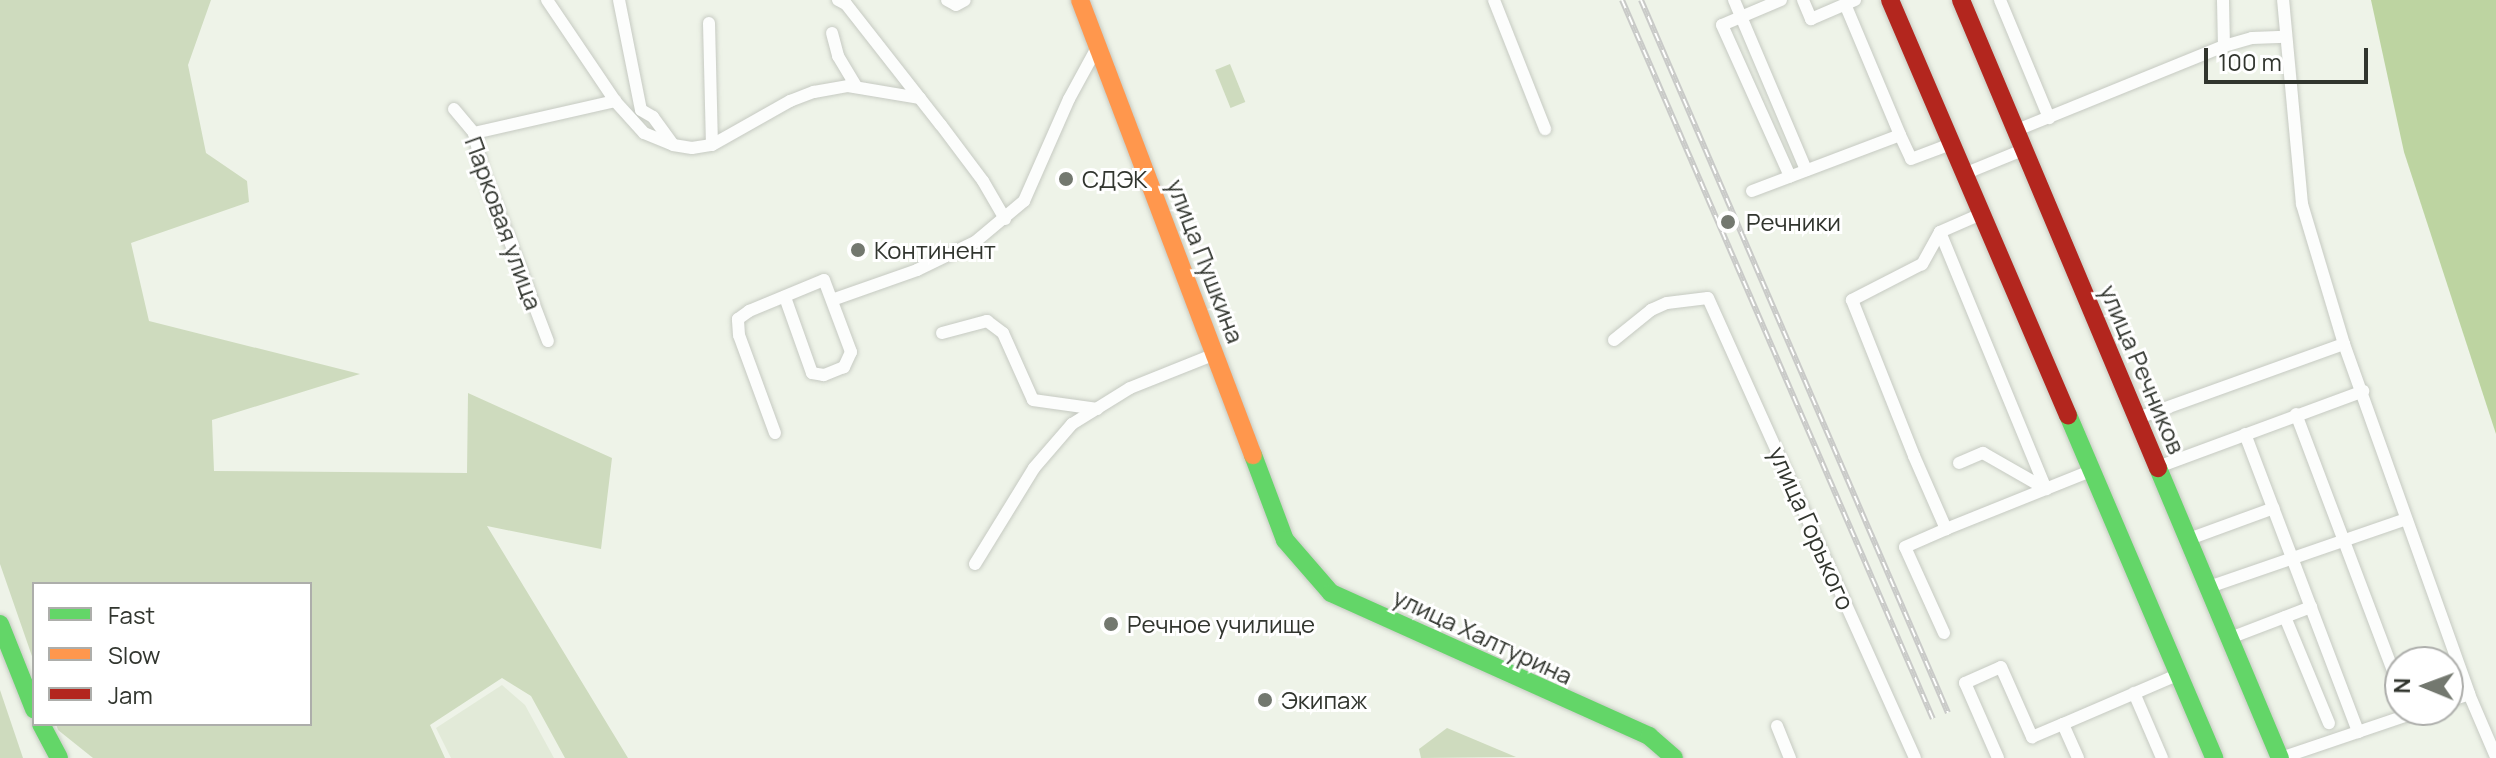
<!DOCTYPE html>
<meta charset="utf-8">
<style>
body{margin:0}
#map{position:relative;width:2496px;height:758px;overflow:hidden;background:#eef3e8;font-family:Manrope,sans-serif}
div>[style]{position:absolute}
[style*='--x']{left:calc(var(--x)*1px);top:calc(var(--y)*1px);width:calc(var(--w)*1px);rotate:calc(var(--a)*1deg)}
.built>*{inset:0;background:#e2ead8}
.green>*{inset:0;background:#cedbbe;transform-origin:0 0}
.water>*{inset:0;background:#bdd4a1}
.roads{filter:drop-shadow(0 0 2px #c6cac2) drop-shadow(0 0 2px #c6cac2)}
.street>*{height:12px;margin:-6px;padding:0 6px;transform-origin:6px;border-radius:6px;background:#fcfdfc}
.fast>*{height:18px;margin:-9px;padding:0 9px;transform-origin:9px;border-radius:9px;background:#63d668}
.slow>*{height:18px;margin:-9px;padding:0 9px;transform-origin:9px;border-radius:9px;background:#ff974d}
.jam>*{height:18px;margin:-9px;padding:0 9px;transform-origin:9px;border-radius:9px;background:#b3261e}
.rail>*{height:6px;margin-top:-3px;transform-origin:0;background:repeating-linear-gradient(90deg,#fff 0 9px,#c9cac8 0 18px);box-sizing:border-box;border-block:2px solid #c9cac8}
.dots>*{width:22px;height:22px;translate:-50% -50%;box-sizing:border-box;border:4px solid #fff;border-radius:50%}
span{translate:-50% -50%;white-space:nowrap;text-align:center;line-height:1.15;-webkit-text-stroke:6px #fff;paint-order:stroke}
.poi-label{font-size:24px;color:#31352e}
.left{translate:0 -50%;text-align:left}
.street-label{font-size:24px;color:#31352e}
.legend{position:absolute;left:32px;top:582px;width:280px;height:144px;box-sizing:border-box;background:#fff;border:2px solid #adaeab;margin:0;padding:10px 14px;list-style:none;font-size:24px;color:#31352e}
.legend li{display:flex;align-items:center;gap:16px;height:40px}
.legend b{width:40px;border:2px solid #adaeab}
.north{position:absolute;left:2384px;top:646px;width:80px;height:80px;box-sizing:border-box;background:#fff;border:2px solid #adaeab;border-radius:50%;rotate:271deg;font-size:22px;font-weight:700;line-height:32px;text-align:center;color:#31352e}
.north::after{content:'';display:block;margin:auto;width:28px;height:36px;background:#73786f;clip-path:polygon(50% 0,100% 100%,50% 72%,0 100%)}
.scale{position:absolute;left:2204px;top:48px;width:164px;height:36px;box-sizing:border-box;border:4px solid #31352e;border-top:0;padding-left:10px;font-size:24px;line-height:28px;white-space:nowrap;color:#31352e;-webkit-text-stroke:6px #fff;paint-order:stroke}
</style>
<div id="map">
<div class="built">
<div style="clip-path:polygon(502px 685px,525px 705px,554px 758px,451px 758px,436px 728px)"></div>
</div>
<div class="green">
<div style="clip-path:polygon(0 0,211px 0,188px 65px,206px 153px,247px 181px,249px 202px,131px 243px,149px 321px,360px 374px,212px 420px,214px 471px,467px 473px,468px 393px,612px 458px,601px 549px,487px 526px,628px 758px,565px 758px,531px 696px,502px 678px,430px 725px,445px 758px,93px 758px,58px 730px,56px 724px,310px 724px,310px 584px,34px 584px,34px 662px,0 564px)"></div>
<div style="left:1230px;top:64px;width:41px;height:16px;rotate:68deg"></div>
<div style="clip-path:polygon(0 690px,23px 758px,0 758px)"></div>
<div style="clip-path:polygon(1447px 728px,1516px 757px,1421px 758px,1419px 749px)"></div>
</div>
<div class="water">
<div style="clip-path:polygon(2371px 0,2496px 0,2496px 434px,2404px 152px)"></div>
</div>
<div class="roads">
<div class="street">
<div style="--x:547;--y:0;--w:122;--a:56"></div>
<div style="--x:615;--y:101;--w:43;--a:47.8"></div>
<div style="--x:644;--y:133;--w:31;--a:22"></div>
<div style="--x:673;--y:145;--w:19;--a:9"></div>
<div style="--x:692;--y:148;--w:20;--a:-9"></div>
<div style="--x:712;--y:145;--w:90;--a:-29.4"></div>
<div style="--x:790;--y:101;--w:26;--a:-21"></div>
<div style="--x:814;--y:92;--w:35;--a:-10"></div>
<div style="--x:848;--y:86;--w:73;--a:9.5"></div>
<div style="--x:619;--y:0;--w:112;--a:78.7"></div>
<div style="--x:641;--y:110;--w:14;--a:30"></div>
<div style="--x:653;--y:117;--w:34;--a:54"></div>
<div style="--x:838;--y:0;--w:9;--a:27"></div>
<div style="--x:846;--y:4;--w:154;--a:51.9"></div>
<div style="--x:941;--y:125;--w:70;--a:53.1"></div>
<div style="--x:983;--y:181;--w:44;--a:59.9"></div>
<div style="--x:947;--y:0;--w:10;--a:29"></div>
<div style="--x:956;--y:5;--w:10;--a:-29"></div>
<div style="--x:1494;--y:0;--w:139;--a:68.4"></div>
<div style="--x:1734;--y:0;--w:185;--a:67"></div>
<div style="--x:1781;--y:0;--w:64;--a:157"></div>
<div style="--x:1722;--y:25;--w:166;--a:65.8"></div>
<div style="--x:1803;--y:0;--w:21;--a:67"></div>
<div style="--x:1811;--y:19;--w:48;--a:-23.4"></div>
<div style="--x:2000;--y:0;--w:128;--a:67.4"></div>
<div style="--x:2223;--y:0;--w:46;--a:88.8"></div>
<div style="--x:1845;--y:4;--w:142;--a:67.2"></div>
<div style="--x:709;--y:23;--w:122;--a:88.6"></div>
<div style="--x:832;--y:33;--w:24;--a:75"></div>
<div style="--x:838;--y:56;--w:35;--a:59"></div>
<div style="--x:454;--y:109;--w:31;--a:50"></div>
<div style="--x:474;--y:133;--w:39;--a:77"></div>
<div style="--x:483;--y:171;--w:182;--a:69.1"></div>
<div style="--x:2017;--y:130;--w:223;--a:-22.1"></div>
<div style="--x:2224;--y:46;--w:29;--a:-16"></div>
<div style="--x:2252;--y:38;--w:33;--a:-2"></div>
<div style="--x:474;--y:133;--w:145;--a:-12.8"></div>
<div style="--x:1964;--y:174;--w:66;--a:-22.3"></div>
<div style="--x:1752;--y:191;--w:158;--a:-20.7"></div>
<div style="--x:1900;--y:135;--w:26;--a:65"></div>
<div style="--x:1911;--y:159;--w:43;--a:-20.6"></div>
<div style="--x:1981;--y:214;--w:45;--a:156.3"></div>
<div style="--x:1940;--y:232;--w:37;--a:119"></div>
<div style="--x:1922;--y:264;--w:79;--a:152.8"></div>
<div style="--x:1852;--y:300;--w:168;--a:68.3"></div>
<div style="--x:1914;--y:456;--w:80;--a:66.3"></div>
<div style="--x:1946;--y:529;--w:158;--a:-21.9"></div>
<div style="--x:1940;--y:232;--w:278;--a:67.6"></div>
<div style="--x:832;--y:300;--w:90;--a:-19.4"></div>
<div style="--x:917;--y:270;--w:64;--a:-25.8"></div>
<div style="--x:975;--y:242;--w:64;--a:-39.9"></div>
<div style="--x:1024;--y:201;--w:111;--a:-66.2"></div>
<div style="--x:1069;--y:99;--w:63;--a:-61.4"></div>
<div style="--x:942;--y:333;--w:47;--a:-14.9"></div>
<div style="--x:987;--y:321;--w:20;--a:37"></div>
<div style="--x:1003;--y:333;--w:73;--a:65.9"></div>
<div style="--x:1033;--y:400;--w:65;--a:8"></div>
<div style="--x:1614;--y:340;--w:48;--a:-39"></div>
<div style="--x:1651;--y:310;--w:17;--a:-24"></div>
<div style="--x:1667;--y:303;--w:41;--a:-7"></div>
<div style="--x:1708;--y:298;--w:504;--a:65.77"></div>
<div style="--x:2344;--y:344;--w:372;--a:70.3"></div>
<div style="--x:2469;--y:694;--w:69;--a:66.8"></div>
<div style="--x:2296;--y:414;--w:294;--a:69.3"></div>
<div style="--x:2138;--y:418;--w:219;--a:-19.8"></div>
<div style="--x:2344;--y:344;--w:146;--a:-106.7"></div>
<div style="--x:2302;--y:204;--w:205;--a:-95.3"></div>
<div style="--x:775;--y:433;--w:104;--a:-110.2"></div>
<div style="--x:739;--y:335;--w:16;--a:-94"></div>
<div style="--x:738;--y:319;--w:14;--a:-36"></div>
<div style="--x:749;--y:311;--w:81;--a:-22.5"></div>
<div style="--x:824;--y:280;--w:77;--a:69.4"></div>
<div style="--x:851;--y:352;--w:17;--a:115"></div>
<div style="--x:844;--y:367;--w:22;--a:158"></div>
<div style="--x:824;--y:375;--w:12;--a:-171"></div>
<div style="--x:812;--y:373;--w:81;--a:-109.6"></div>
<div style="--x:2245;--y:434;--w:319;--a:69.2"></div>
<div style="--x:1959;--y:463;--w:26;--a:-23"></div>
<div style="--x:1983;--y:453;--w:73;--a:29.7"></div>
<div style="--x:2158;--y:467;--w:219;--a:-20.3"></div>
<div style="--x:2189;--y:539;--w:90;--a:-20"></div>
<div style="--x:975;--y:564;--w:113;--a:-58.4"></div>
<div style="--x:1034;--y:468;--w:58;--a:-49.2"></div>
<div style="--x:1072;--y:424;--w:68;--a:-31.8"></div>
<div style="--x:1130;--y:388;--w:92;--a:-21.8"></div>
<div style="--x:2209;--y:587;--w:208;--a:-19"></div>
<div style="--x:2285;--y:617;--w:115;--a:67.5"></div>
<div style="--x:1944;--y:633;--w:94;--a:-114.4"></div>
<div style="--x:1905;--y:547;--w:45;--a:-23.7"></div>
<div style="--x:2230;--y:638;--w:87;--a:-20.9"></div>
<div style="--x:2134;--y:693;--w:71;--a:66.7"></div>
<div style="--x:2448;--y:701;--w:22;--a:-18"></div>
<div style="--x:1777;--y:726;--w:35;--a:68"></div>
<div style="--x:1998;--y:758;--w:82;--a:-113.7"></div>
<div style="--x:1965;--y:683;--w:39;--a:-24"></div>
<div style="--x:2001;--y:667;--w:77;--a:66.1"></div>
<div style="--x:2032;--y:737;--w:34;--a:-23"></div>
<div style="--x:2078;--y:758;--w:37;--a:-114"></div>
<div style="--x:2063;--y:724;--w:126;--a:-23.3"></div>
<div style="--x:2281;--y:758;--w:150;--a:-18.7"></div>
</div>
<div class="fast">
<div style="--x:2068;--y:415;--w:373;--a:66.9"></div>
<div style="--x:1253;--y:455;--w:91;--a:69.4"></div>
<div style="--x:1285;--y:540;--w:70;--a:49"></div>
<div style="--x:1331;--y:593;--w:349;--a:24.2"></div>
<div style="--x:1649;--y:736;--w:33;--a:41"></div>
<div style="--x:2158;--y:468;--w:315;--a:67.2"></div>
<div style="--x:0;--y:624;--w:92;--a:68.2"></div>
<div style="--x:41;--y:724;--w:38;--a:62"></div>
</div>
<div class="slow">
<div style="--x:1080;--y:0;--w:487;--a:69.2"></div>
</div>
<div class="jam">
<div style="--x:1890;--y:0;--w:452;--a:66.8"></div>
<div style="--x:1961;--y:0;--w:508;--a:67.17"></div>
</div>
</div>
<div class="rail">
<div style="--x:1622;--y:0;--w:783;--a:66.61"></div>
<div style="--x:1641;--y:0;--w:776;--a:66.7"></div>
</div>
<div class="dots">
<div style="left:1066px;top:179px;background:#73786f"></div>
<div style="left:1728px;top:222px;background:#73786f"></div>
<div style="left:858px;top:250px;background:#73786f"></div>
<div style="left:1111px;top:624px;background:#73786f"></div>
<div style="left:1265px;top:700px;background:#73786f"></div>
</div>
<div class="poi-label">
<span class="left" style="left:1082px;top:179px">СДЭК</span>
<span class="left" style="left:1746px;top:222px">Речники</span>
<span class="left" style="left:874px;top:250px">Континент</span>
<span class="left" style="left:1127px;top:624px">Речное училище</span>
<span class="left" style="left:1281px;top:700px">Экипаж</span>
</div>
<div class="street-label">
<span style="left:504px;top:223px;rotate:70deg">Парковая улица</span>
<span style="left:1206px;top:261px;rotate:69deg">улица Пушкина</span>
<span style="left:2143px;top:369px;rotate:67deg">улица Речников</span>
<span style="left:1812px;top:528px;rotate:66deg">улица Горького</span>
<span style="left:1483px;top:636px;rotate:25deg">улица Халтурина</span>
</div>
<ul class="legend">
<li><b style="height:10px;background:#63d668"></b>Fast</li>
<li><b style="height:10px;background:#ff974d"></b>Slow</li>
<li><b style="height:10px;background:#b3261e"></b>Jam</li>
</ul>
<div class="north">N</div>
<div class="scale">100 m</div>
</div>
